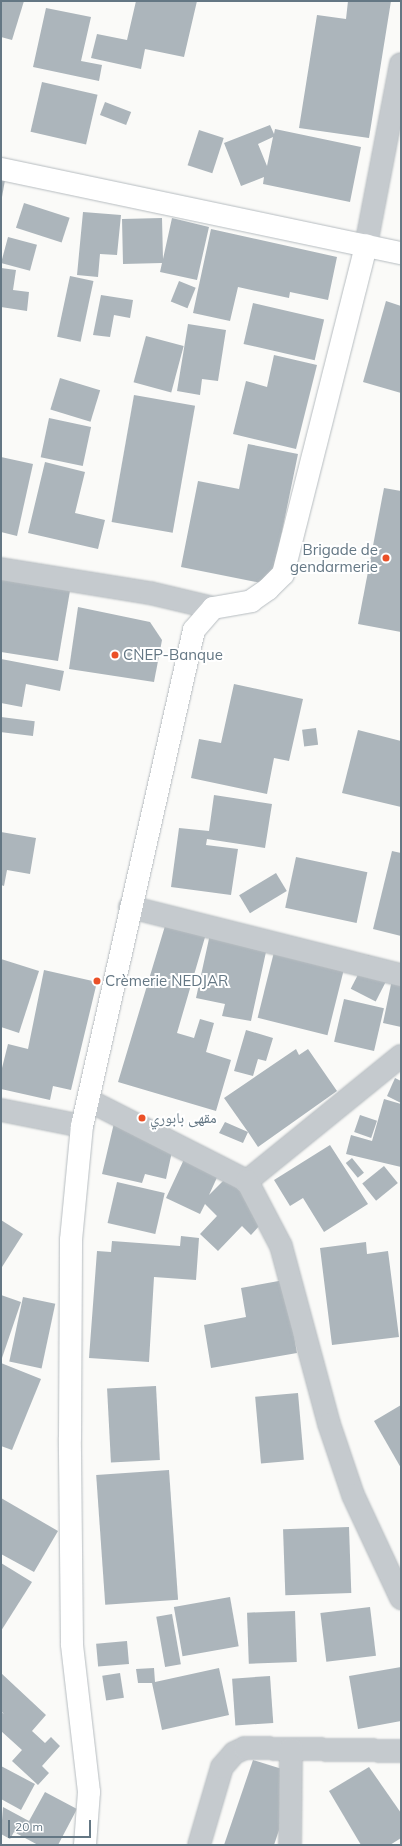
<!DOCTYPE html>
<meta charset="utf-8">
<style>
body{margin:0}
#map{position:relative;width:402px;height:1846px;overflow:hidden;background:#fafaf8;font-family:Mulish,"Noto Naskh Arabic",sans-serif}
div>[style]{position:absolute}
[style*='--x']{left:calc(var(--x)*1px);top:calc(var(--y)*1px);width:calc(var(--w)*1px);rotate:calc(var(--a)*1deg)}
.building>*{inset:0;background:#acb5bb;transform-origin:0 0}
.roads{filter:drop-shadow(0 0 1px #b6bcc0) drop-shadow(0 0 1px #b6bcc0)}
.minor>*{height:22px;margin:-11px;padding:0 11px;transform-origin:11px;border-radius:11px;background:#c5cace}
.major>*{height:22px;margin:-11px;padding:0 11px;transform-origin:11px;border-radius:11px;background:#fff}
.dots>*{width:11px;height:11px;translate:-50% -50%;box-sizing:border-box;border:2px solid #fff;border-radius:50%}
span{translate:-50% -50%;white-space:nowrap;text-align:center;line-height:1.15;-webkit-text-stroke:4px #fff;paint-order:stroke}
.poi-label{font-size:15px;color:#647784}
.right{translate:-100% -50%;text-align:right}
.left{translate:0 -50%;text-align:left}
.frame{position:absolute;inset:0;border:2px solid #647784;pointer-events:none}
.scale{position:absolute;left:8px;top:1820px;width:83px;height:18px;box-sizing:border-box;border:2px solid #647784;border-top:0;padding-left:5px;font-size:12px;line-height:14px;white-space:nowrap;color:#647784;-webkit-text-stroke:3px #fff;paint-order:stroke}
</style>
<div id="map">
<div class="building">
<div style="clip-path:polygon(1px 1px,24px 1px,12px 40px,1px 37px)"></div>
<div style="clip-path:polygon(136px 1px,197px 1px,184px 57px,145px 49px,141px 69px,91px 58px,97px 34px,127px 40px)"></div>
<div style="clip-path:polygon(348px 1px,391px 1px,369px 138px,299px 128px,317px 15px,346px 19px)"></div>
<div style="clip-path:polygon(46px 8px,91px 17px,81px 61px,102px 65px,99px 81px,33px 67px)"></div>
<div style="left:42px;top:82px;width:57px;height:51px;rotate:13deg"></div>
<div style="left:105px;top:102px;width:28px;height:14px;rotate:21deg"></div>
<div style="clip-path:polygon(evenodd,270px 125px,274px 134px,275px 129px,361px 147px,350px 202px,263px 184px,264px 177px,241px 186px,224px 143px,270px 125px,273px 137px,267px 166px,258px 144px,273px 137px)"></div>
<div style="left:199px;top:130px;width:26px;height:37px;rotate:18deg"></div>
<div style="clip-path:polygon(1px 180px,5px 180px,2px 197px,1px 197px)"></div>
<div style="left:24px;top:203px;width:48px;height:26px;rotate:18deg"></div>
<div style="clip-path:polygon(83px 212px,121px 215px,117px 255px,100px 254px,98px 277px,77px 275px)"></div>
<div style="clip-path:polygon(162px 218px,163px 259px,172px 218px,209px 227px,197px 280px,160px 272px,162px 263px,123px 264px,122px 219px)"></div>
<div style="clip-path:polygon(211px 229px,337px 257px,328px 300px,290px 292px,289px 298px,238px 287px,230px 321px,193px 313px)"></div>
<div style="left:8px;top:237px;width:30px;height:27px;rotate:15deg"></div>
<div style="clip-path:polygon(1px 268px,16px 270px,13px 290px,29px 292px,27px 311px,1px 307px)"></div>
<div style="left:70px;top:276px;width:24px;height:62px;rotate:12deg"></div>
<div style="left:179px;top:281px;width:18px;height:22px;rotate:22deg"></div>
<div style="clip-path:polygon(101px 295px,133px 300px,130px 318px,114px 315px,110px 337px,93px 335px)"></div>
<div style="clip-path:polygon(386px 301px,401px 306px,401px 393px,363px 382px)"></div>
<div style="left:253px;top:303px;width:73px;height:42px;rotate:13deg"></div>
<div style="clip-path:polygon(188px 324px,226px 330px,218px 381px,202px 379px,200px 395px,177px 391px)"></div>
<div style="left:146px;top:336px;width:39px;height:48px;rotate:15deg"></div>
<div style="clip-path:polygon(274px 355px,317px 365px,296px 449px,233px 434px,246px 381px,267px 387px)"></div>
<div style="left:60px;top:378px;width:42px;height:33px;rotate:17deg"></div>
<div style="left:134px;top:395px;width:62px;height:129px;rotate:10deg"></div>
<div style="left:49px;top:418px;width:43px;height:40px;rotate:12deg"></div>
<div style="clip-path:polygon(248px 444px,298px 454px,271px 585px,181px 567px,198px 481px,239px 489px)"></div>
<div style="clip-path:polygon(1px 457px,33px 464px,17px 536px,1px 532px)"></div>
<div style="clip-path:polygon(45px 462px,85px 472px,75px 513px,105px 520px,98px 549px,28px 533px)"></div>
<div style="clip-path:polygon(384px 488px,401px 491px,401px 632px,358px 624px)"></div>
<div style="clip-path:polygon(1px 577px,72px 579px,58px 661px,1px 652px)"></div>
<div style="clip-path:polygon(78px 607px,150px 622px,162px 640px,154px 682px,69px 669px)"></div>
<div style="clip-path:polygon(1px 659px,64px 671px,60px 691px,26px 684px,22px 707px,1px 703px)"></div>
<div style="clip-path:polygon(234px 684px,303px 699px,289px 761px,274px 758px,267px 794px,191px 778px,199px 739px,221px 743px)"></div>
<div style="left:1px;top:717px;width:34px;height:15px;rotate:7deg"></div>
<div style="left:316px;top:728px;width:17px;height:14px;rotate:83deg"></div>
<div style="clip-path:polygon(358px 730px,401px 741px,401px 807px,342px 793px)"></div>
<div style="clip-path:polygon(214px 795px,272px 804px,265px 848px,207px 839px,206px 845px,238px 849px,231px 895px,171px 887px,179px 828px,209px 831px)"></div>
<div style="clip-path:polygon(1px 832px,36px 838px,30px 874px,7px 870px,4px 886px,1px 885px)"></div>
<div style="clip-path:polygon(392px 851px,401px 853px,401px 936px,373px 929px)"></div>
<div style="left:296px;top:857px;width:73px;height:52px;rotate:12deg"></div>
<div style="left:276px;top:873px;width:21px;height:43px;rotate:59deg"></div>
<div style="clip-path:polygon(168px 916px,208px 927px,177px 1033px,194px 1038px,200px 1019px,214px 1023px,206px 1052px,231px 1060px,216px 1111px,118px 1082px)"></div>
<div style="clip-path:polygon(212px 925px,269px 938px,251px 1021px,222px 1016px,225px 1004px,196px 998px)"></div>
<div style="left:276px;top:944px;width:72px;height:76px;rotate:14deg"></div>
<div style="left:368px;top:955px;width:28px;height:38px;rotate:27deg"></div>
<div style="clip-path:polygon(1px 959px,39px 971px,19px 1033px,1px 1027px)"></div>
<div style="clip-path:polygon(395px 965px,401px 966px,401px 1027px,383px 1023px)"></div>
<div style="clip-path:polygon(44px 970px,97px 982px,71px 1090px,53px 1086px,50px 1100px,1px 1089px,1px 1072px,8px 1044px,28px 1049px)"></div>
<div style="left:344px;top:999px;width:41px;height:44px;rotate:13deg"></div>
<div style="clip-path:polygon(246px 1030px,273px 1038px,266px 1061px,258px 1059px,253px 1076px,234px 1071px)"></div>
<div style="clip-path:polygon(296px 1049px,299px 1055px,308px 1049px,337px 1091px,258px 1147px,248px 1132px,243px 1143px,219px 1133px,225px 1122px,248px 1132px,224px 1098px)"></div>
<div style="clip-path:polygon(395px 1078px,401px 1081px,401px 1103px,387px 1096px)"></div>
<div style="clip-path:polygon(384px 1099px,401px 1104px,401px 1167px,346px 1154px,351px 1135px,372px 1141px)"></div>
<div style="left:360px;top:1115px;width:18px;height:18px;rotate:19deg"></div>
<div style="clip-path:polygon(114px 1123px,175px 1138px,166px 1179px,145px 1174px,142px 1183px,102px 1174px)"></div>
<div style="clip-path:polygon(330px 1145px,368px 1204px,324px 1232px,303px 1198px,290px 1206px,274px 1180px)"></div>
<div style="clip-path:polygon(186px 1155px,220px 1171px,209px 1195px,226px 1178px,267px 1217px,251px 1235px,242px 1226px,218px 1251px,200px 1234px,217px 1216px,205px 1204px,200px 1214px,166px 1198px)"></div>
<div style="left:352px;top:1158px;width:19px;height:8px;rotate:51deg"></div>
<div style="left:384px;top:1166px;width:22px;height:28px;rotate:51deg"></div>
<div style="left:117px;top:1182px;width:49px;height:42px;rotate:13deg"></div>
<div style="clip-path:polygon(1px 1220px,23px 1234px,2px 1267px,1px 1266px)"></div>
<div style="clip-path:polygon(181px 1236px,199px 1238px,196px 1280px,154px 1277px,149px 1362px,89px 1358px,97px 1251px,111px 1252px,112px 1241px,180px 1246px)"></div>
<div style="clip-path:polygon(366px 1242px,367px 1254px,388px 1251px,399px 1337px,332px 1345px,320px 1248px)"></div>
<div style="clip-path:polygon(284px 1280px,297px 1353px,211px 1368px,204px 1325px,246px 1317px,241px 1288px)"></div>
<div style="clip-path:polygon(1px 1295px,21px 1302px,2px 1358px,1px 1358px)"></div>
<div style="left:23px;top:1297px;width:33px;height:66px;rotate:12deg"></div>
<div style="clip-path:polygon(1px 1363px,41px 1379px,12px 1450px,1px 1446px)"></div>
<div style="left:156px;top:1386px;width:74px;height:49px;rotate:87deg"></div>
<div style="left:298px;top:1393px;width:67px;height:43px;rotate:85deg"></div>
<div style="clip-path:polygon(401px 1405px,401px 1468px,374px 1421px)"></div>
<div style="left:169px;top:1470px;width:130px;height:73px;rotate:86deg"></div>
<div style="clip-path:polygon(1px 1498px,58px 1531px,34px 1572px,1px 1554px)"></div>
<div style="left:349px;top:1527px;width:66px;height:66px;rotate:88deg"></div>
<div style="clip-path:polygon(1px 1563px,32px 1582px,1px 1631px)"></div>
<div style="left:230px;top:1597px;width:50px;height:57px;rotate:80deg"></div>
<div style="left:370px;top:1607px;width:49px;height:50px;rotate:83deg"></div>
<div style="left:295px;top:1611px;width:51px;height:48px;rotate:88deg"></div>
<div style="left:172px;top:1614px;width:51px;height:16px;rotate:80deg"></div>
<div style="left:127px;top:1641px;width:23px;height:31px;rotate:85deg"></div>
<div style="clip-path:polygon(401px 1667px,401px 1721px,358px 1729px,349px 1676px)"></div>
<div style="clip-path:polygon(154px 1668px,155px 1682px,219px 1668px,229px 1715px,162px 1730px,152px 1683px,138px 1683px,136px 1669px)"></div>
<div style="clip-path:polygon(1px 1673px,46px 1715px,32px 1731px,45px 1743px,51px 1737px,60px 1746px,42px 1766px,49px 1773px,38px 1785px,12px 1761px,22px 1750px,1px 1731px,1px 1712px,4px 1714px,1px 1711px)"></div>
<div style="left:120px;top:1673px;width:25px;height:18px;rotate:81deg"></div>
<div style="left:270px;top:1676px;width:47px;height:38px;rotate:86deg"></div>
<div style="clip-path:polygon(253px 1760px,298px 1774px,274px 1845px,224px 1845px)"></div>
<div style="clip-path:polygon(1px 1766px,35px 1784px,21px 1810px,1px 1799px)"></div>
<div style="clip-path:polygon(369px 1767px,401px 1813px,401px 1838px,390px 1845px,361px 1845px,329px 1791px)"></div>
<div style="clip-path:polygon(45px 1792px,77px 1809px,58px 1845px,38px 1845px,14px 1832px,10px 1839px,1px 1834px,3px 1807px,29px 1821px)"></div>
</div>
<div class="roads">
<div class="minor">
<div style="--x:366;--y:245;--w:184;--a:-79.1"></div>
<div style="--x:1;--y:569;--w:151;--a:9.2"></div>
<div style="--x:150;--y:593;--w:65;--a:13.4"></div>
<div style="--x:130;--y:907;--w:279;--a:14.1"></div>
<div style="--x:88;--y:1100;--w:178;--a:27"></div>
<div style="--x:247;--y:1181;--w:198;--a:-39.1"></div>
<div style="--x:1;--y:1110;--w:83;--a:11.2"></div>
<div style="--x:247;--y:1181;--w:73;--a:62.4"></div>
<div style="--x:281;--y:1246;--w:184;--a:74.9"></div>
<div style="--x:329;--y:1424;--w:75;--a:71.3"></div>
<div style="--x:353;--y:1495;--w:114;--a:65"></div>
<div style="--x:199;--y:1845;--w:81;--a:-73.6"></div>
<div style="--x:222;--y:1767;--w:18;--a:-49"></div>
<div style="--x:234;--y:1753;--w:12;--a:-24"></div>
<div style="--x:245;--y:1748;--w:156;--a:1.1"></div>
<div style="--x:290;--y:1845;--w:96;--a:-89.4"></div>
</div>
<div class="major">
<div style="--x:1;--y:169;--w:409;--a:11.9"></div>
<div style="--x:85;--y:1845;--w:53;--a:-85.7"></div>
<div style="--x:89;--y:1792;--w:149;--a:-96.6"></div>
<div style="--x:72;--y:1644;--w:206;--a:-90.6"></div>
<div style="--x:70;--y:1438;--w:198;--a:-89.7"></div>
<div style="--x:71;--y:1240;--w:115;--a:-84.5"></div>
<div style="--x:82;--y:1126;--w:508;--a:-77.28"></div>
<div style="--x:194;--y:630;--w:29;--a:-49"></div>
<div style="--x:213;--y:608;--w:39;--a:-10"></div>
<div style="--x:251;--y:601;--w:21;--a:-35"></div>
<div style="--x:268;--y:589;--w:21;--a:-45"></div>
<div style="--x:283;--y:574;--w:339;--a:-75.8"></div>
</div>
</div>
<div class="dots">
<div style="left:386px;top:558px;background:#eb5027"></div>
<div style="left:115px;top:655px;background:#eb5027"></div>
<div style="left:97px;top:981px;background:#eb5027"></div>
<div style="left:142px;top:1118px;background:#eb5027"></div>
</div>
<div class="poi-label">
<span class="right" style="left:378px;top:558px">Brigade de<br>gendarmerie</span>
<span class="left" style="left:123px;top:655px">CNEP-Banque</span>
<span class="left" style="left:105px;top:981px">Crèmerie NEDJAR</span>
<span class="left" style="left:150px;top:1118px">مقهى بابوري</span>
</div>
<div class="frame"></div>
<div class="scale">20 m</div>
</div>
